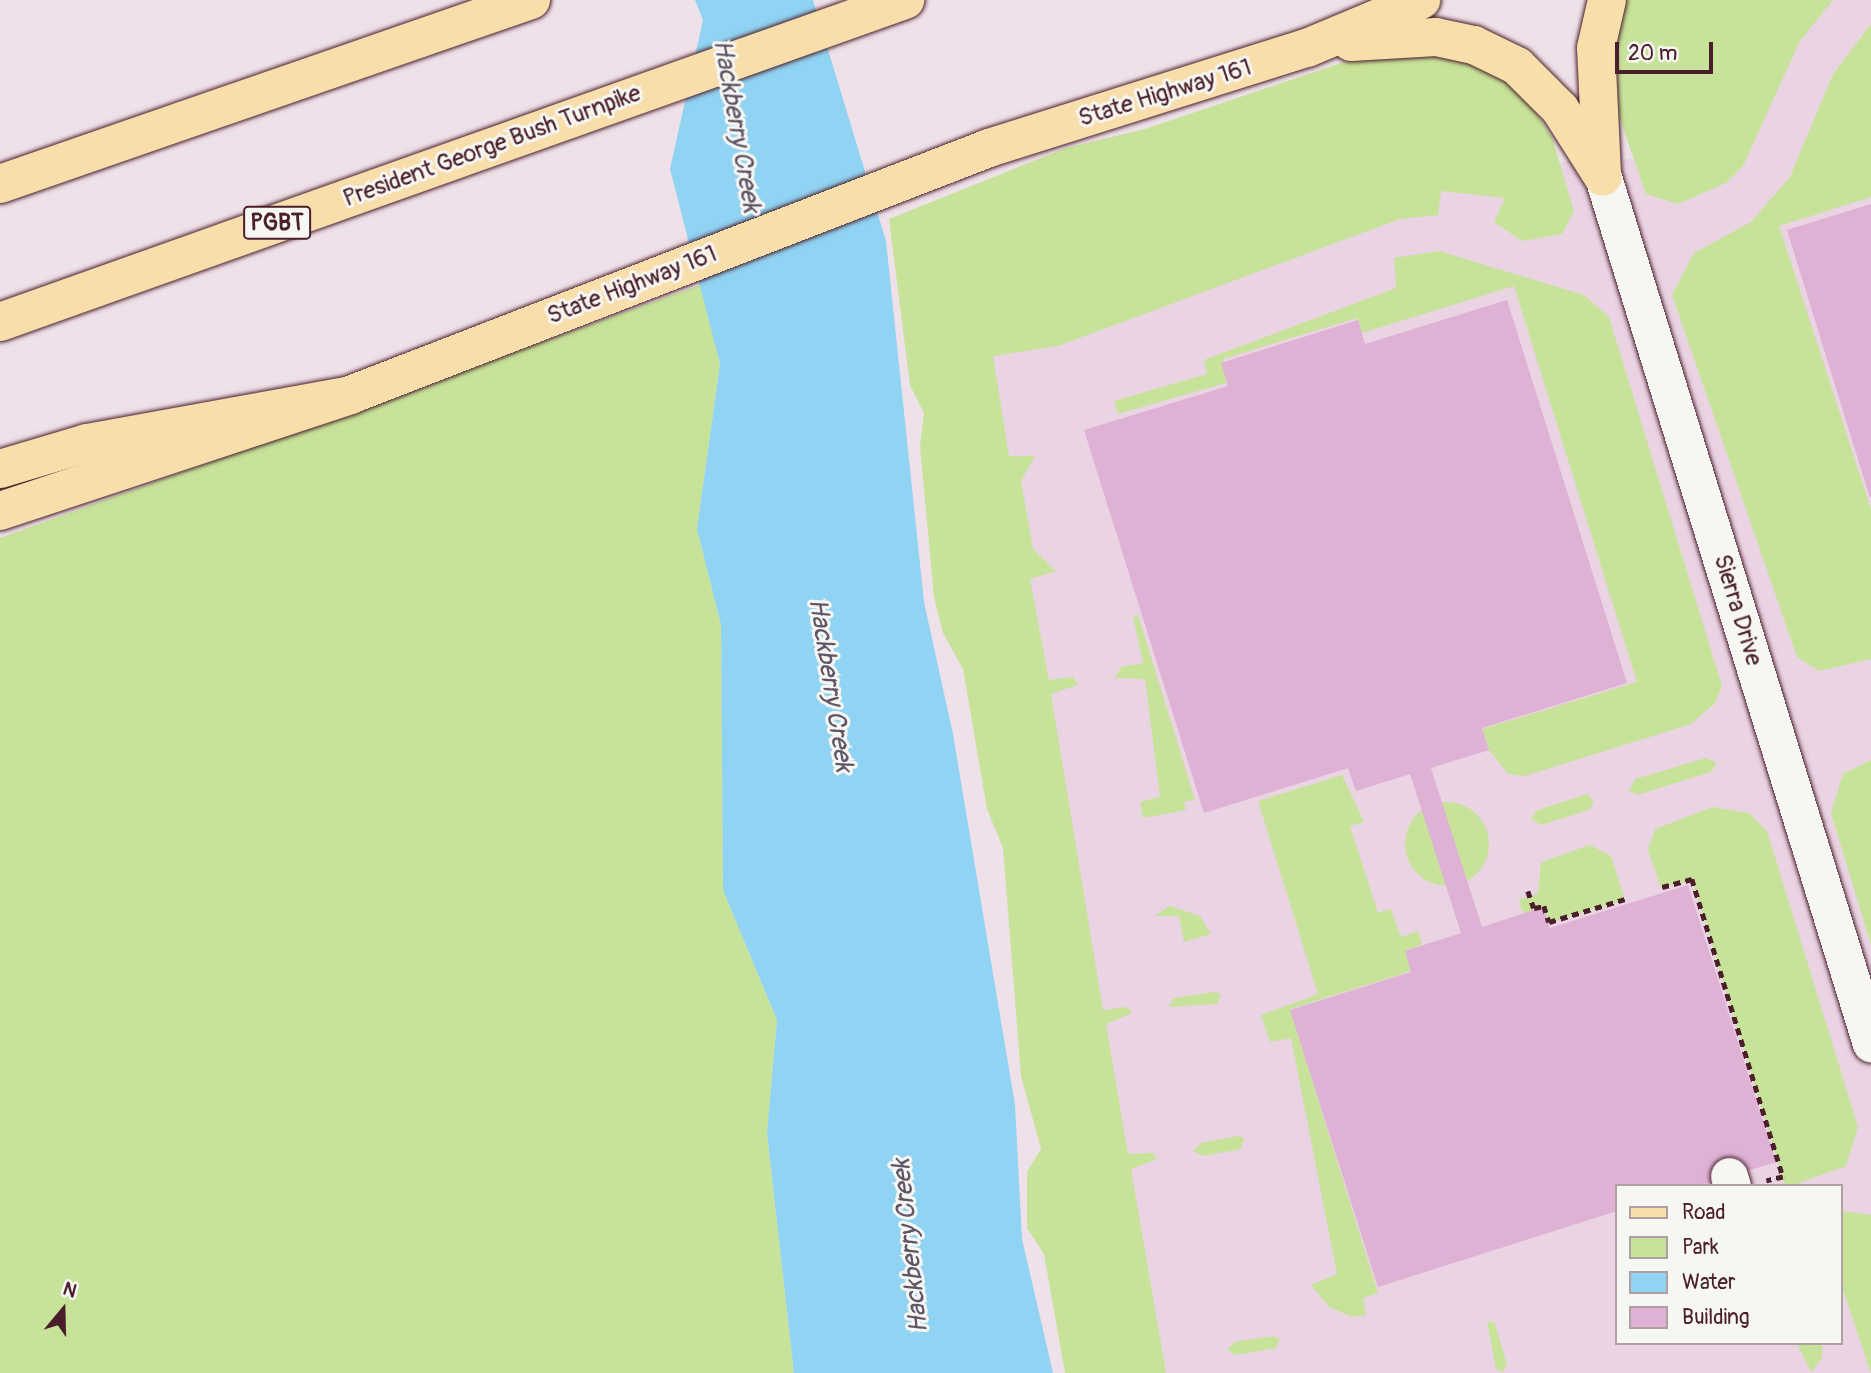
<!DOCTYPE html>
<style>
body{margin:0}
#map{position:relative;width:1871px;height:1373px;overflow:hidden;background:#efe1e9;font-family:Pangolin,sans-serif}
div>[style]{position:absolute}
[style*='--x']{left:calc(var(--x)*1px);top:calc(var(--y)*1px);width:calc(var(--w)*1px);rotate:calc(var(--a)*1deg)}
.built>*{inset:0;background:#ead3e3}
.green>*{inset:0;background:#c7e399}
.round{border-radius:50%}
.water>*{inset:0;background:#90d3f2}
.building>*{inset:0;background:#deb1d5}
.path>*{height:4.5px;margin-top:-2.25px;transform-origin:0;background:repeating-linear-gradient(90deg,#4a1f2b 0 7px,transparent 0 12px)}
.roads{filter:drop-shadow(0 0 2px #4a1f2b) drop-shadow(0 0 2px #4a1f2b)}
.minor>*{height:37px;margin:-18.5px;padding:0 18.5px;transform-origin:18.5px;border-radius:18.5px;background:#f6f6f2}
.major>*{height:38px;margin:-19px;padding:0 19px;transform-origin:19px;border-radius:19px;background:#f8deab}
.highway>*{height:38px;margin:-19px;padding:0 19px;transform-origin:19px;border-radius:19px;background:#f8deab}
span{translate:-50% -50%;white-space:nowrap;text-align:center;line-height:1.15;-webkit-text-stroke:6px #f6f6f2;paint-order:stroke}
.shield-label span{padding:2px 5px;background:#f6f6f2;border:2px solid;border-radius:5px;-webkit-text-stroke-width:0}
.shield-label{font-size:23px;color:#4a1f2b;font-weight:700}
.street-label{font-size:24px;color:#4a1f2b}
.water-label{font-size:26px;color:#5f5567;font-style:italic}
.legend{position:absolute;left:1615px;top:1184px;width:228px;height:161px;box-sizing:border-box;background:#f6f6f2;border:2px solid #b1a0a2;margin:0;padding:9px 12px;list-style:none;font-size:21px;color:#4a1f2b}
.legend li{display:flex;align-items:center;gap:14px;height:35px}
.legend b{width:35px;border:2px solid #b1a0a2}
.north{position:absolute;left:28px;top:1275px;width:70px;height:70px;-webkit-text-stroke:5px #f6f6f2;paint-order:stroke;rotate:19deg;font-size:19px;font-weight:700;line-height:28px;text-align:center;color:#4a1f2b}
.north::after{content:'';display:block;margin:auto;width:24px;height:32px;background:#4a1f2b;clip-path:polygon(50% 0,100% 100%,50% 72%,0 100%)}
.scale{position:absolute;left:1615px;top:42px;width:98px;height:32px;box-sizing:border-box;border:4px solid #4a1f2b;border-top:0;padding-left:9px;font-size:21px;line-height:24px;white-space:nowrap;color:#4a1f2b;-webkit-text-stroke:5px #f6f6f2;paint-order:stroke}
</style>
<div id="map">
<div class="built">
<div style="clip-path:polygon(evenodd,1825px 0,1871px 0,1871px 1373px,1153px 1373px,952px 305px,1501px 165px,1704px 156px,1825px 0,1617px 1186px,1841px 1186px,1841px 1343px,1617px 1343px,1617px 1186px)"></div>
</div>
<div class="green">
<div style="clip-path:polygon(1615px 0,1833px 0,1800px 41px,1743px 166px,1726px 183px,1678px 204px,1646px 194px,1611px 93px)"></div>
<div style="clip-path:polygon(1871px 24px,1871px 197px,1779px 226px,1871px 509px,1871px 659px,1819px 671px,1797px 657px,1672px 295px,1694px 253px,1751px 222px,1790px 177px,1833px 74px)"></div>
<div style="clip-path:polygon(1420px 46px,1500px 71px,1534px 109px,1552px 137px,1574px 211px,1562px 234px,1522px 241px,1494px 222px,1505px 198px,1441px 191px,1438px 215px,1400px 219px,1058px 346px,993px 356px,1009px 456px,1035px 456px,1021px 481px,1033px 549px,1056px 571px,1030px 579px,1049px 680px,1073px 677px,1078px 685px,1051px 694px,1103px 1010px,1127px 1007px,1132px 1013px,1106px 1024px,1128px 1154px,1153px 1153px,1157px 1159px,1131px 1169px,1166px 1373px,1065px 1373px,1044px 1254px,1027px 1228px,1027px 1172px,1041px 1149px,1021px 1076px,1003px 848px,987px 809px,963px 669px,943px 633px,934px 597px,920px 446px,924px 413px,910px 385px,889px 219px,1066px 148px,1145px 129px,1365px 55px)"></div>
<div style="clip-path:polygon(1439px 251px,1584px 295px,1609px 317px,1722px 686px,1715px 703px,1691px 724px,1525px 776px,1508px 774px,1489px 750px,1482px 729px,1637px 682px,1514px 286px,1362px 333px,1357px 318px,1223px 359px,1229px 382px,1118px 414px,1114px 401px,1207px 374px,1204px 360px,1396px 288px,1394px 258px)"></div>
<div style="clip-path:polygon(700px 285px,720px 364px,697px 529px,721px 625px,723px 890px,777px 1020px,767px 1133px,794px 1373px,0 1373px,0 538px)"></div>
<div style="clip-path:polygon(1138px 615px,1195px 800px,1184px 802px,1186px 810px,1143px 818px,1140px 802px,1160px 797px,1145px 679px,1115px 678px,1121px 667px,1143px 663px,1133px 617px)"></div>
<div style="clip-path:polygon(1706px 758px,1717px 763px,1711px 772px,1637px 795px,1629px 791px,1635px 779px)"></div>
<div style="clip-path:polygon(1871px 760px,1871px 945px,1831px 813px,1843px 774px)"></div>
<div style="clip-path:polygon(1342px 775px,1364px 822px,1350px 826px,1378px 913px,1391px 909px,1401px 937px,1418px 931px,1422px 945px,1405px 951px,1411px 971px,1290px 1009px,1378px 1293px,1363px 1298px,1366px 1315px,1353px 1317px,1329px 1307px,1311px 1285px,1337px 1274px,1291px 1038px,1270px 1042px,1261px 1015px,1318px 994px,1258px 801px)"></div>
<div style="clip-path:polygon(1587px 794px,1594px 802px,1589px 810px,1541px 825px,1531px 818px,1538px 810px)"></div>
<div class="round" style="left:1405px;top:802px;width:84px;height:84px"></div>
<div style="clip-path:polygon(1713px 807px,1749px 813px,1767px 831px,1858px 1127px,1846px 1166px,1791px 1186px,1785px 1186px,1692px 880px,1661px 888px,1648px 850px,1655px 829px)"></div>
<div style="clip-path:polygon(1590px 845px,1611px 856px,1625px 900px,1549px 923px,1543px 907px,1523px 913px,1519px 900px,1538px 893px,1541px 862px)"></div>
<div style="clip-path:polygon(1169px 906px,1200px 916px,1211px 934px,1184px 942px,1179px 916px,1155px 916px)"></div>
<div style="clip-path:polygon(1214px 992px,1221px 994px,1217px 1004px,1169px 1007px,1174px 998px)"></div>
<div style="clip-path:polygon(1238px 1136px,1244px 1138px,1241px 1149px,1203px 1156px,1193px 1151px,1201px 1143px)"></div>
<div style="clip-path:polygon(1841px 1211px,1871px 1215px,1871px 1373px,1841px 1284px)"></div>
<div style="clip-path:polygon(1487px 1321px,1495px 1323px,1507px 1365px,1503px 1372px,1496px 1369px)"></div>
<div style="clip-path:polygon(1273px 1336px,1280px 1340px,1276px 1348px,1234px 1355px,1228px 1349px,1234px 1342px)"></div>
<div style="clip-path:polygon(1797px 1343px,1822px 1343px,1822px 1358px,1811px 1372px)"></div>
</div>
<div class="water">
<div style="clip-path:polygon(695px 0,813px 0,886px 241px,924px 602px,953px 734px,1015px 1105px,1022px 1239px,1053px 1373px,794px 1373px,767px 1133px,777px 1020px,723px 890px,721px 625px,697px 529px,720px 364px,670px 169px,703px 20px)"></div>
</div>
<div class="building">
<div style="clip-path:polygon(1871px 204px,1871px 497px,1870px 498px,1787px 230px)"></div>
<div style="clip-path:polygon(1507px 300px,1627px 683px,1482px 728px,1489px 750px,1431px 768px,1482px 927px,1543px 907px,1550px 928px,1688px 885px,1776px 1162px,1699px 1186px,1617px 1186px,1617px 1211px,1378px 1287px,1290px 1010px,1411px 972px,1405px 951px,1461px 933px,1410px 774px,1356px 791px,1348px 768px,1204px 813px,1084px 430px,1228px 386px,1221px 363px,1358px 320px,1365px 344px)"></div>
</div>
<div class="path">
<div style="--x:1662;--y:887;--w:31;--a:-15"></div>
<div style="--x:1692;--y:879;--w:312;--a:73"></div>
<div style="--x:1783;--y:1177;--w:17;--a:167"></div>
<div style="--x:1528;--y:891;--w:18;--a:71"></div>
<div style="--x:1534;--y:908;--w:10;--a:-11"></div>
<div style="--x:1544;--y:906;--w:17;--a:73"></div>
<div style="--x:1549;--y:922;--w:79;--a:-16.8"></div>
</div>
<div class="roads">
<div class="minor">
<div style="--x:1603;--y:177;--w:907;--a:72.82"></div>
<div style="--x:1729;--y:1176;--w:10;--a:73"></div>
</div>
<div class="major">
<div style="--x:1351;--y:42;--w:85;--a:-3.4"></div>
<div style="--x:1436;--y:37;--w:39;--a:12"></div>
<div style="--x:1474;--y:45;--w:48;--a:26"></div>
<div style="--x:1517;--y:66;--w:61;--a:45"></div>
<div style="--x:1560;--y:109;--w:80;--a:57.7"></div>
<div style="--x:1602;--y:174;--w:126;--a:-92.7"></div>
<div style="--x:1596;--y:48;--w:49;--a:-77.1"></div>
<div style="--x:0;--y:511;--w:369;--a:-18.3"></div>
<div style="--x:350;--y:395;--w:685;--a:-21.13"></div>
<div style="--x:989;--y:148;--w:333;--a:-17.5"></div>
<div style="--x:1307;--y:48;--w:124;--a:-22.8"></div>
</div>
<div class="highway">
<div style="--x:0;--y:184;--w:562;--a:-19.11"></div>
<div style="--x:0;--y:322;--w:961;--a:-19.59"></div>
<div style="--x:0;--y:469;--w:91;--a:-16.6"></div>
<div style="--x:87;--y:443;--w:267;--a:-10.3"></div>
</div>
</div>
<div class="shield-label">
<span style="left:277px;top:223px">PGBT</span>
</div>
<div class="street-label">
<span style="left:1165px;top:93px;rotate:-17deg">State Highway 161</span>
<span style="left:492px;top:146px;rotate:-20deg">President George Bush Turnpike</span>
<span style="left:632px;top:285px;rotate:-21deg">State Highway 161</span>
<span style="left:1738px;top:610px;rotate:73deg">Sierra Drive</span>
</div>
<div class="water-label">
<span style="left:736px;top:126px;rotate:80deg">Hackberry Creek</span>
<span style="left:830px;top:685px;rotate:81deg">Hackberry Creek</span>
<span style="left:911px;top:1246px;rotate:-96deg">Hackberry Creek</span>
</div>
<ul class="legend">
<li><b style="height:9px;background:#f8deab"></b>Road</li>
<li><b style="height:19px;background:#c7e399"></b>Park</li>
<li><b style="height:19px;background:#90d3f2"></b>Water</li>
<li><b style="height:19px;background:#deb1d5"></b>Building</li>
</ul>
<div class="north">N</div>
<div class="scale">20 m</div>
</div>
